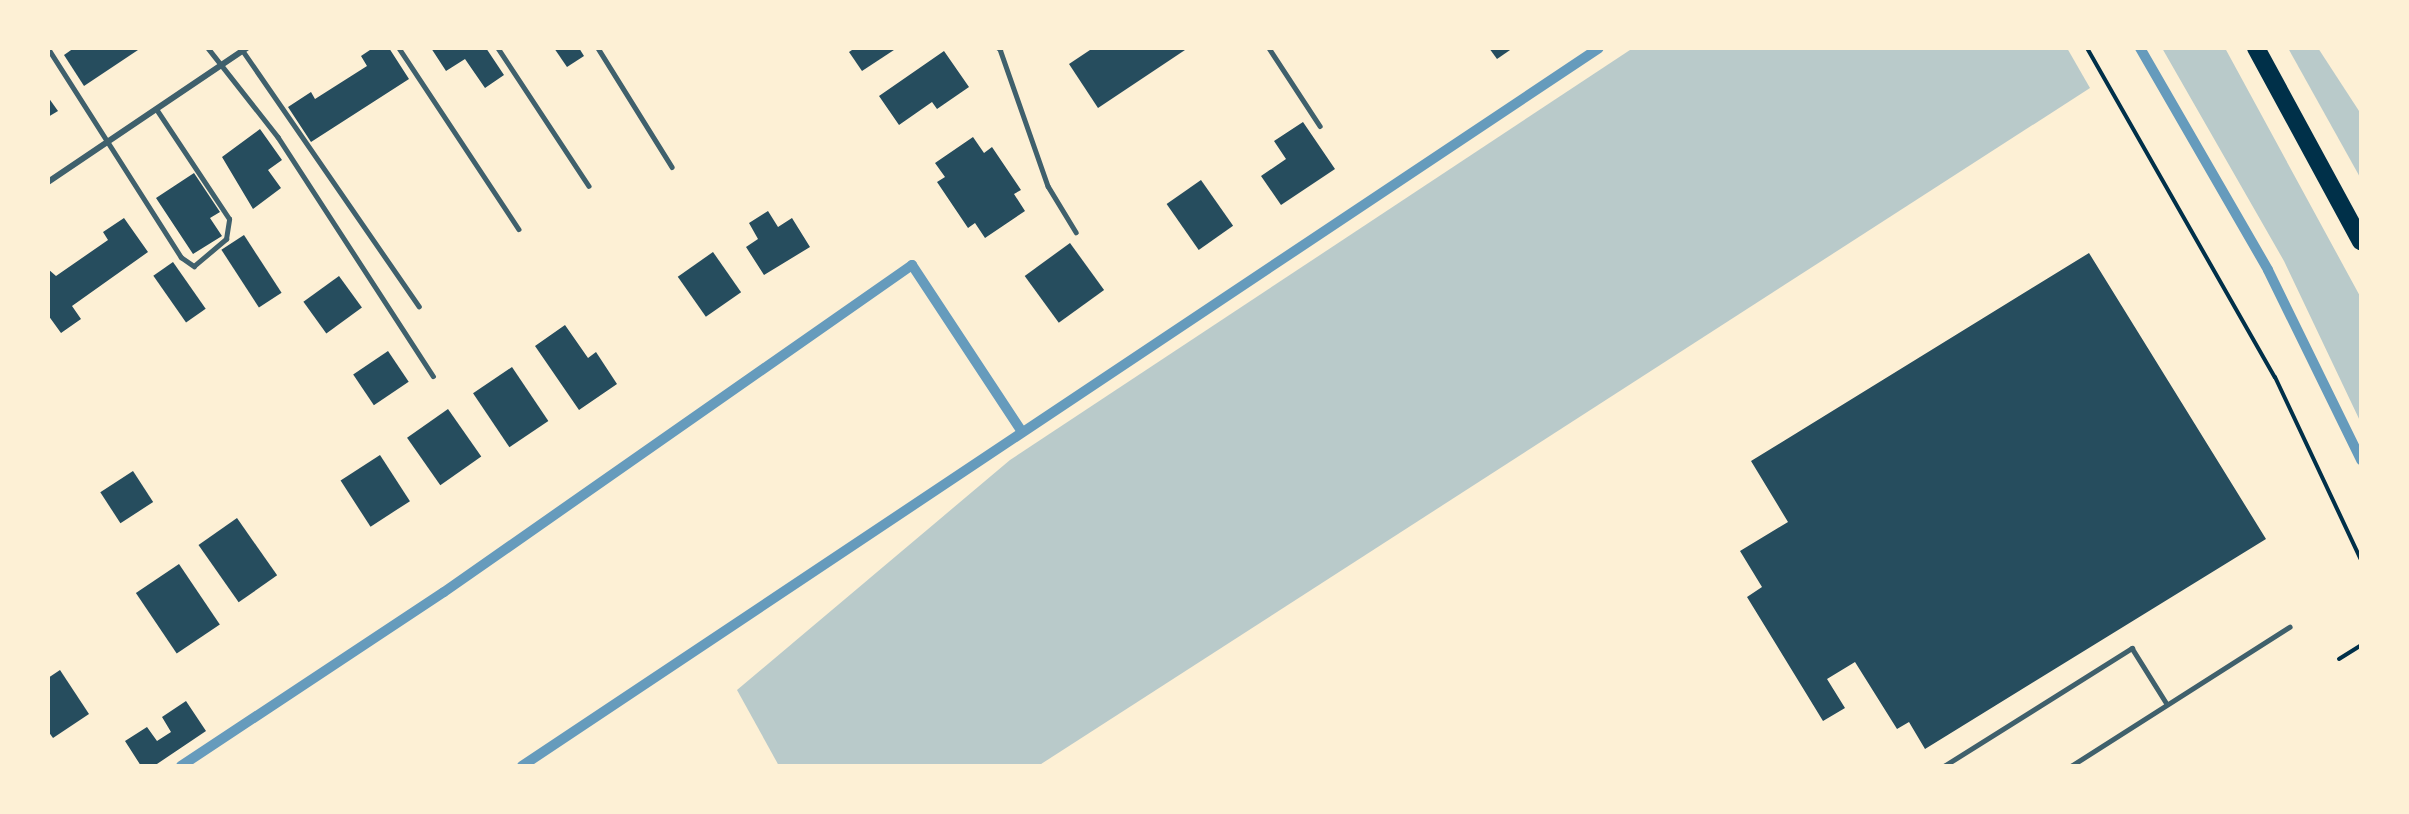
<!DOCTYPE html>
<style>
body{margin:0}
#map{position:relative;width:2409px;height:814px;overflow:hidden;background:#fdf0d5;font-family:Bitter,serif}
div>[style]{position:absolute}
[style*='--x']{left:calc(var(--x)*1px);top:calc(var(--y)*1px);width:calc(var(--w)*1px);rotate:calc(var(--a)*1deg)}
.green>*{inset:0;background:#b9caca}
.stream>*{height:10px;margin:-5px;padding:0 5px;transform-origin:5px;border-radius:5px;background:#669bbc}
.building>*{inset:0;background:#264d5e;transform-origin:0 0}
.path>*{height:4px;margin:-2px;padding:0 2px;transform-origin:2px;border-radius:2px;background:#003049}
.service>*{height:4.5px;margin:-2.25px;padding:0 2.25px;transform-origin:2.25px;border-radius:2.25px;background:#3f606c}
.minor>*{height:6px;margin:-3px;padding:0 3px;transform-origin:3px;border-radius:3px;background:#3f606c}
.motorway>*{height:18px;margin:-9px;padding:0 9px;transform-origin:9px;border-radius:9px;background:#003049}
span{translate:-50% -50%;white-space:nowrap;text-align:center;line-height:1.15;-webkit-text-stroke:6px #fdf0d5;paint-order:stroke}
.frame{position:absolute;inset:0;border:50px solid #fdf0d5;pointer-events:none}
</style>
<div id="map">
<div class="green">
<div style="clip-path:polygon(1633px 48px,2067px 48px,2090px 88px,1038px 766px,779px 766px,737px 690px,1010px 460px)"></div>
<div style="clip-path:polygon(2162px 48px,2225px 48px,2361px 298px,2361px 423px,2284px 261px)"></div>
<div style="clip-path:polygon(2288px 48px,2318px 48px,2361px 114px,2361px 179px)"></div>
</div>
<div class="stream">
<div style="--x:2140;--y:48;--w:256;--a:60"></div>
<div style="--x:2268;--y:270;--w:212;--a:63.9"></div>
<div style="--x:181;--y:766;--w:315;--a:-33.5"></div>
<div style="--x:444;--y:592;--w:571;--a:-34.94"></div>
<div style="--x:912;--y:265;--w:200;--a:56.6"></div>
<div style="--x:522;--y:766;--w:1294;--a:-33.69"></div>
</div>
<div class="building">
<div style="clip-path:polygon(74px 48px,141px 48px,84px 86px,64px 55px)"></div>
<div style="clip-path:polygon(373px 48px,389px 48px,409px 79px,311px 142px,288px 107px,311px 92px,315px 99px,367px 66px,361px 56px)"></div>
<div style="clip-path:polygon(431px 48px,486px 48px,504px 75px,485px 88px,465px 59px,446px 71px)"></div>
<div style="clip-path:polygon(554px 48px,579px 48px,584px 56px,567px 67px)"></div>
<div style="clip-path:polygon(855px 48px,897px 48px,862px 71px,849px 52px)"></div>
<div style="clip-path:polygon(1093px 48px,1188px 48px,1098px 108px,1069px 64px)"></div>
<div style="clip-path:polygon(1489px 48px,1513px 48px,1497px 59px)"></div>
<div style="clip-path:polygon(944px 51px,969px 87px,937px 109px,932px 102px,899px 125px,879px 96px)"></div>
<div style="clip-path:polygon(48px 97px,58px 111px,48px 117px)"></div>
<div style="clip-path:polygon(1303px 122px,1335px 169px,1281px 205px,1261px 176px,1286px 159px,1274px 141px)"></div>
<div style="clip-path:polygon(260px 129px,282px 160px,268px 170px,281px 188px,253px 209px,222px 157px)"></div>
<div style="clip-path:polygon(973px 137px,984px 153px,992px 147px,1021px 190px,1014px 194px,1025px 211px,985px 238px,975px 223px,968px 228px,937px 182px,945px 177px,935px 163px)"></div>
<div style="clip-path:polygon(194px 173px,220px 212px,210px 218px,222px 236px,193px 254px,156px 198px)"></div>
<div style="left:1201px;top:180px;width:56px;height:42px;rotate:55deg"></div>
<div style="clip-path:polygon(768px 211px,778px 227px,792px 218px,810px 247px,764px 275px,746px 247px,758px 239px,749px 223px)"></div>
<div style="clip-path:polygon(124px 218px,148px 252px,72px 306px,81px 319px,61px 333px,48px 315px,48px 269px,56px 276px,108px 240px,103px 232px)"></div>
<div style="left:244px;top:235px;width:69px;height:27px;rotate:57deg"></div>
<div style="left:1070px;top:243px;width:58px;height:56px;rotate:54deg"></div>
<div style="left:713px;top:252px;width:49px;height:43px;rotate:55deg"></div>
<div style="clip-path:polygon(2089px 253px,2266px 539px,1925px 749px,1909px 722px,1897px 729px,1855px 662px,1827px 679px,1845px 708px,1823px 721px,1747px 597px,1762px 587px,1740px 551px,1788px 522px,1751px 461px)"></div>
<div style="left:173px;top:262px;width:57px;height:24px;rotate:55deg"></div>
<div style="left:339px;top:276px;width:39px;height:44px;rotate:54deg"></div>
<div style="clip-path:polygon(565px 325px,588px 358px,596px 352px,617px 384px,579px 410px,535px 346px)"></div>
<div style="left:388px;top:351px;width:37px;height:42px;rotate:56deg"></div>
<div style="left:512px;top:367px;width:65px;height:47px;rotate:56deg"></div>
<div style="left:448px;top:409px;width:58px;height:50px;rotate:55deg"></div>
<div style="left:380px;top:455px;width:55px;height:47px;rotate:57deg"></div>
<div style="left:133px;top:471px;width:37px;height:39px;rotate:57deg"></div>
<div style="left:237px;top:518px;width:70px;height:47px;rotate:55deg"></div>
<div style="left:179px;top:564px;width:73px;height:52px;rotate:56deg"></div>
<div style="clip-path:polygon(60px 670px,89px 714px,53px 738px,48px 731px,48px 678px)"></div>
<div style="clip-path:polygon(186px 701px,206px 731px,154px 766px,141px 766px,125px 741px,147px 727px,157px 741px,171px 732px,162px 717px)"></div>
</div>
<div class="path">
<div style="--x:2087;--y:48;--w:379;--a:60.3"></div>
<div style="--x:2275;--y:377;--w:202;--a:64.8"></div>
<div style="--x:2339;--y:659;--w:26;--a:-32"></div>
</div>
<div class="service">
<div style="--x:48;--y:48;--w:248;--a:57.5"></div>
<div style="--x:181;--y:257;--w:16;--a:35"></div>
<div style="--x:194;--y:266;--w:42;--a:-40.2"></div>
<div style="--x:226;--y:239;--w:20;--a:-81"></div>
<div style="--x:229;--y:219;--w:132;--a:-123.6"></div>
<div style="--x:208;--y:48;--w:113;--a:51.8"></div>
<div style="--x:278;--y:137;--w:285;--a:57"></div>
<div style="--x:399;--y:48;--w:217;--a:56.5"></div>
<div style="--x:498;--y:48;--w:165;--a:56.6"></div>
<div style="--x:598;--y:48;--w:140;--a:58.1"></div>
<div style="--x:1269;--y:48;--w:93;--a:56.8"></div>
<div style="--x:1000;--y:49;--w:145;--a:70.7"></div>
<div style="--x:1048;--y:186;--w:54;--a:58.7"></div>
<div style="--x:243;--y:51;--w:310;--a:55.4"></div>
<div style="--x:1944;--y:766;--w:222;--a:-32.1"></div>
<div style="--x:2132;--y:648;--w:66;--a:58"></div>
<div style="--x:2071;--y:766;--w:259;--a:-32.5"></div>
</div>
<div class="minor">
<div style="--x:999;--y:48;--w:2;--a:0"></div>
<div style="--x:48;--y:182;--w:240;--a:-34"></div>
</div>
<div class="motorway">
<div style="--x:2256;--y:48;--w:220;--a:61.5"></div>
</div>
<div class="frame"></div>
</div>
